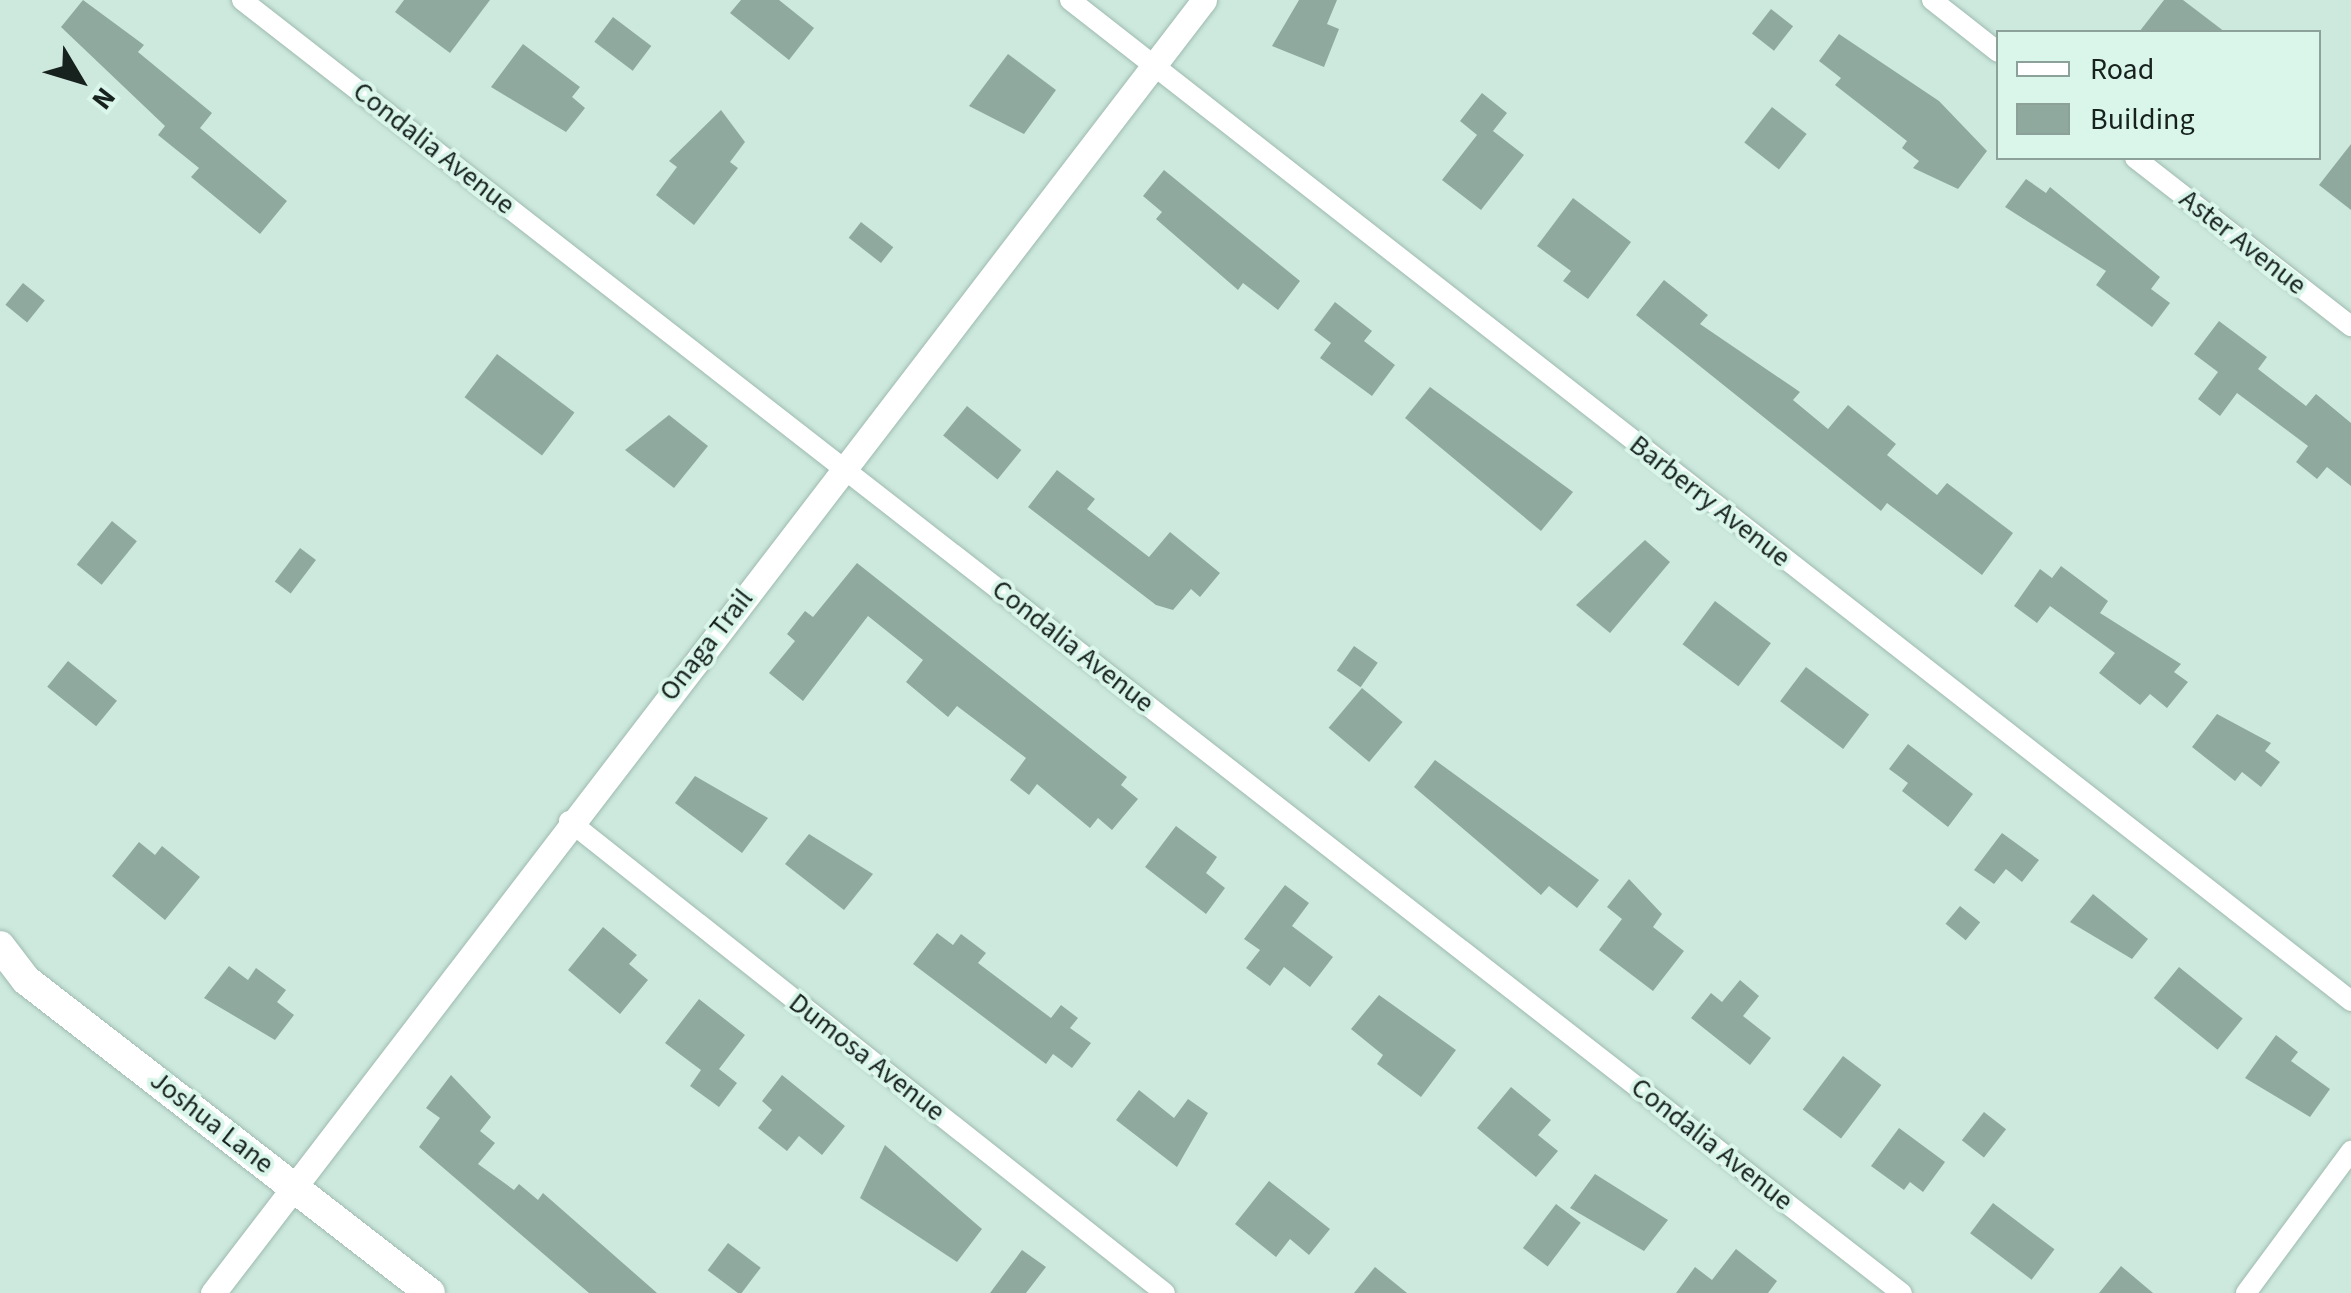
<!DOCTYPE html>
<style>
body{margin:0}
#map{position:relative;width:2351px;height:1293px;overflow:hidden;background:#cde9de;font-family:"Source Sans 3",sans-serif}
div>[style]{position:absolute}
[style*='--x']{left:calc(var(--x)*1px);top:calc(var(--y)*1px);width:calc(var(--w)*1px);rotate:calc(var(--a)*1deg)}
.building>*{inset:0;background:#8fa99f;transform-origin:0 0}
.roads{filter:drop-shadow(0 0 2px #9fbaaf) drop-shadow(0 0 2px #9fbaaf)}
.minor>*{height:20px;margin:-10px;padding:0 10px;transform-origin:10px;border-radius:10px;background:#fff}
.tertiary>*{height:25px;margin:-12.5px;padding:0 12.5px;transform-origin:12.5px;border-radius:12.5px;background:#fff}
.secondary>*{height:30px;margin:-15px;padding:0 15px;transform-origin:15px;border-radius:15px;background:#fff}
span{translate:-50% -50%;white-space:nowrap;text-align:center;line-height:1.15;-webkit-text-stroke:8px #daf6eb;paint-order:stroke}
.street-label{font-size:28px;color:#17221e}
.legend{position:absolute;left:1996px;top:30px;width:325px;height:130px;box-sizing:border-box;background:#daf6eb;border:2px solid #8ca199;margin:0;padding:12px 18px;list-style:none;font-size:30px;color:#17221e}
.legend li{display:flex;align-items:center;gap:20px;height:50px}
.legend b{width:50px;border:2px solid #8ca199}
.north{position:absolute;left:30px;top:30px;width:100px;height:100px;-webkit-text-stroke:8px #daf6eb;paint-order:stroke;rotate:128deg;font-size:28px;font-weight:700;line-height:40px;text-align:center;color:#17221e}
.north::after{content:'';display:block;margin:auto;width:35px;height:45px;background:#17221e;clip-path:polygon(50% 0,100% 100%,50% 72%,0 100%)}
</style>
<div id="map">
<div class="building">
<div style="clip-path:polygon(83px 0,144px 45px,138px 52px,212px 113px,200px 128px,287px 201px,260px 234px,191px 177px,199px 168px,158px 135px,165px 126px,61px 27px)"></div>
<div style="clip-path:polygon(404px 0,490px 0,450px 53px,395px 12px)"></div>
<div style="clip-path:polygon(741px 0,779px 0,814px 28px,789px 60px,730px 13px)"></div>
<div style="clip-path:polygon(1299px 0,1337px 0,1327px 24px,1339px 29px,1324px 67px,1272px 46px)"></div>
<div style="clip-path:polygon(2164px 0,2183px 0,2225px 32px,2139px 32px)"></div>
<div style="left:1771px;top:9px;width:28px;height:31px;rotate:38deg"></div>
<div style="left:613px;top:17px;width:48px;height:31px;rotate:37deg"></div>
<div style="clip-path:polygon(1839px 34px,1939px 101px,1987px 151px,1958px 189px,1913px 168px,1919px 161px,1902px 148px,1907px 141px,1835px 85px,1841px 78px,1819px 61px)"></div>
<div style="clip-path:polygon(523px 44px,580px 87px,572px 97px,585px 108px,566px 132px,491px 87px)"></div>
<div style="clip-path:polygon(1008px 54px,1056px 90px,1024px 134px,969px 106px)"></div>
<div style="clip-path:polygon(1482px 93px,1507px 113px,1493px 131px,1524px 155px,1481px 210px,1442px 180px,1477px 135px,1460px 121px)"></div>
<div style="left:1772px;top:107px;width:44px;height:45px;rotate:38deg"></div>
<div style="clip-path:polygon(721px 110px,745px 142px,730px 162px,738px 168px,694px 225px,656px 195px,677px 167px,669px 161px)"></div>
<div style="clip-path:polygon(2351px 144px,2351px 210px,2319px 185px)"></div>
<div style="clip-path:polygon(1164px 170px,1300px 281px,1278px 310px,1243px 283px,1238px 290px,1156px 219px,1162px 212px,1143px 196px)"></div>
<div style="clip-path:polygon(2026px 179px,2046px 193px,2050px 187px,2160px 277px,2151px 289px,2170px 303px,2152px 327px,2096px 285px,2106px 271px,2005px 207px)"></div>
<div style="clip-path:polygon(1573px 198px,1631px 242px,1588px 299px,1563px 281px,1571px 271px,1537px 246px)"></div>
<div style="left:861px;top:222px;width:41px;height:20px;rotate:38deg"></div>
<div style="clip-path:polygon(1664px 280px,1708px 315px,1700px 324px,1800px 392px,1793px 400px,1828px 429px,1848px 405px,1896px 444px,1887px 455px,1937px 495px,1947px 483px,2013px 533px,1982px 575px,1887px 503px,1881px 511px,1636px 315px)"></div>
<div style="left:23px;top:283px;width:28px;height:28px;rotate:39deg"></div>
<div style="clip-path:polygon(1335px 302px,1372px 331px,1364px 341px,1395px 365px,1372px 396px,1320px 358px,1331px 343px,1314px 330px)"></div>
<div style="clip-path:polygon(2219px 321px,2267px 357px,2258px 369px,2306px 406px,2316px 394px,2351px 423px,2351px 486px,2327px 467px,2317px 479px,2296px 462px,2308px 446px,2237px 393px,2220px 416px,2198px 399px,2218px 372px,2194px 354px)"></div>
<div style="left:497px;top:354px;width:97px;height:54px;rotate:37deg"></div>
<div style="clip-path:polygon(1430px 387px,1573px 492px,1541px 531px,1405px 418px)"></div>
<div style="left:967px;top:406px;width:70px;height:38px;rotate:39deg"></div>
<div style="clip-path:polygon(669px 415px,708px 446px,674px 488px,625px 450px)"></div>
<div style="clip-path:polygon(1057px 470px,1095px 499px,1087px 509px,1149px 557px,1170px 532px,1220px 573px,1200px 597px,1191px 589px,1173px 610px,1156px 605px,1028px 507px)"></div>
<div style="left:112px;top:521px;width:32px;height:56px;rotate:39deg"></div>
<div style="clip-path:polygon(1645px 540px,1670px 562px,1610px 633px,1576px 605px)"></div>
<div style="left:300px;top:548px;width:20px;height:42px;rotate:37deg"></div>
<div style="clip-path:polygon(857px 563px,1127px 777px,1121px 785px,1138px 799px,1112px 830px,1098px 818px,1090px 828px,1037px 784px,1029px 795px,1010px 780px,1026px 758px,957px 706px,948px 717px,906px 682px,923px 660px,868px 616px,803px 701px,769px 673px,795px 641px,787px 634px,805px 611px,813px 617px)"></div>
<div style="clip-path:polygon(2061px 566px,2108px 601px,2100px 613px,2181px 664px,2174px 672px,2188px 682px,2167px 708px,2150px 694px,2140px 705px,2099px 673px,2115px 653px,2050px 606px,2037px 623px,2014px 606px,2040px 569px,2052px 578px)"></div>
<div style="left:1715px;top:601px;width:70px;height:54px;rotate:37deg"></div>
<div style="left:1354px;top:646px;width:29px;height:30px;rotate:35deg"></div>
<div style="left:68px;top:661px;width:63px;height:33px;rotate:39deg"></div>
<div style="left:1806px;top:667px;width:79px;height:43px;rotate:37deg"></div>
<div style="left:1362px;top:688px;width:53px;height:52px;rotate:40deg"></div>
<div style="clip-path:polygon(2217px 714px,2271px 743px,2265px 751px,2280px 762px,2261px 787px,2242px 772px,2235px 781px,2192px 747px)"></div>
<div style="clip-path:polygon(1908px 744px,1973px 794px,1948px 827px,1902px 791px,1908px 783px,1889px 769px)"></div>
<div style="clip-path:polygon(1435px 760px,1599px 880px,1577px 908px,1549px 886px,1541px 895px,1414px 787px)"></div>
<div style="clip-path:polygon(695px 776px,768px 818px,742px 853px,675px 803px)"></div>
<div style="clip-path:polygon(1176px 826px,1217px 857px,1206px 873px,1225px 888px,1206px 914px,1145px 867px)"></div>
<div style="clip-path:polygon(2002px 833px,2039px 860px,2022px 882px,2006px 869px,1994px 884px,1974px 870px)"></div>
<div style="clip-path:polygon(809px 834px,873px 874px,844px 910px,785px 864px)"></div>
<div style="clip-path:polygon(139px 842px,155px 855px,162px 846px,200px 877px,165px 920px,112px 876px)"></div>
<div style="clip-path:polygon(1629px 879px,1662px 914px,1653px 927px,1684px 951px,1653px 991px,1599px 950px,1622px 919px,1607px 907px)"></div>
<div style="clip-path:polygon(1285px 885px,1309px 903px,1292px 926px,1333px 957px,1310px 987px,1284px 967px,1270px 986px,1246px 968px,1260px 950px,1244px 939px)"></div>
<div style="clip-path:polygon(2093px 894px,2148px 939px,2132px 959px,2070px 922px)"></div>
<div style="left:1960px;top:906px;width:26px;height:23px;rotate:39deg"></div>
<div style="clip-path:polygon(603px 927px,637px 955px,629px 964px,648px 980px,620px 1014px,568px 970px)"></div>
<div style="clip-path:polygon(937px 933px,953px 945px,961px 934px,986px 953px,978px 963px,1051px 1018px,1061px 1005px,1078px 1018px,1070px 1028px,1091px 1043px,1072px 1068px,1053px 1054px,1046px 1064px,913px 964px)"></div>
<div style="clip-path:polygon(229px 966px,248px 980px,256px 968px,286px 990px,277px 1002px,294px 1015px,275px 1040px,204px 998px)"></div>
<div style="left:2179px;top:967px;width:82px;height:40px;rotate:39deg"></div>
<div style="clip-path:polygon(1740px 980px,1759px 996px,1743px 1016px,1771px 1038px,1750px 1065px,1691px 1018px,1711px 993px,1722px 1002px)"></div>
<div style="clip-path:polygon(1379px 995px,1456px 1050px,1421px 1097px,1377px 1064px,1383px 1055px,1351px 1029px)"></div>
<div style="clip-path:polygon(699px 999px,745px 1035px,719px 1069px,737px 1083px,719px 1107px,690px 1086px,701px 1070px,665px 1043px)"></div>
<div style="clip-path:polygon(2276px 1035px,2298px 1052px,2291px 1061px,2330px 1089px,2310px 1117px,2245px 1078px)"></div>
<div style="left:1843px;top:1056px;width:48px;height:67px;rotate:37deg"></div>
<div style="clip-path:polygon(451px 1075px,491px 1117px,480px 1131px,495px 1143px,478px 1164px,514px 1190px,519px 1184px,538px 1200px,543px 1193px,657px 1293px,589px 1293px,419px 1147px,440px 1118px,426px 1108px)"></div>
<div style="clip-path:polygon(782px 1075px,845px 1126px,822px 1155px,799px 1136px,787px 1151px,758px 1128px,772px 1110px,762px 1101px)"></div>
<div style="clip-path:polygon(1511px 1087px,1551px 1120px,1538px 1135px,1558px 1151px,1536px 1177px,1477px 1128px)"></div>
<div style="clip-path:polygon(1139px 1090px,1174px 1118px,1188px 1099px,1208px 1113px,1177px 1167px,1116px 1120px)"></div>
<div style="left:1984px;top:1112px;width:28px;height:36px;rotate:38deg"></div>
<div style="clip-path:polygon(1899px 1128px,1945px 1162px,1923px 1192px,1910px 1182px,1904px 1190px,1871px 1166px)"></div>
<div style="clip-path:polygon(885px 1145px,982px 1229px,957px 1262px,860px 1198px)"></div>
<div style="clip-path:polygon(1595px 1174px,1668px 1220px,1644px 1251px,1570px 1208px)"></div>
<div style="clip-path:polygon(1269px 1181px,1330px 1229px,1309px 1255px,1290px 1239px,1276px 1257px,1235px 1224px)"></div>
<div style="left:1993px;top:1203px;width:77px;height:38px;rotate:37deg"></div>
<div style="left:1556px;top:1204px;width:31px;height:55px;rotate:37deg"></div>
<div style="left:728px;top:1243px;width:41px;height:34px;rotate:37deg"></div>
<div style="clip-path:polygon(1736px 1249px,1777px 1281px,1768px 1293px,1676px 1293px,1695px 1267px,1712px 1280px)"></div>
<div style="clip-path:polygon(1022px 1250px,1046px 1267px,1026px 1293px,990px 1293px)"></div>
<div style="clip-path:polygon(2121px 1266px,2153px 1293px,2099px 1293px)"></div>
<div style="clip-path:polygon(1375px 1267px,1407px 1293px,1354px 1293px)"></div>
</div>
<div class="roads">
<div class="minor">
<div style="--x:242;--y:0;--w:2104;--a:37.92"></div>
<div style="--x:1070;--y:0;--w:1626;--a:38"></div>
<div style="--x:1932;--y:0;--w:84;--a:38.2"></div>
<div style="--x:2135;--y:158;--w:274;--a:37.9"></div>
<div style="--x:569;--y:821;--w:760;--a:38.38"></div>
<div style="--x:2246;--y:1293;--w:177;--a:-53.5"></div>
</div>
<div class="tertiary">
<div style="--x:213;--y:1293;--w:1629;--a:-52.53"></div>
</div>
<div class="secondary">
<div style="--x:0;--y:946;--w:43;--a:52.6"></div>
<div style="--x:26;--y:980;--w:511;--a:37.77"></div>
</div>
</div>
<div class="street-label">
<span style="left:434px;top:148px;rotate:38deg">Condalia Avenue</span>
<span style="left:2243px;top:242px;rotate:38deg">Aster Avenue</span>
<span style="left:1710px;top:501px;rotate:38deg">Barberry Avenue</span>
<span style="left:706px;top:645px;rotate:-52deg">Onaga Trail</span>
<span style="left:1073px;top:646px;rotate:38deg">Condalia Avenue</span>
<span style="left:867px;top:1057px;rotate:38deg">Dumosa Avenue</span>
<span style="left:212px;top:1122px;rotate:38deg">Joshua Lane</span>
<span style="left:1712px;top:1144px;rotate:38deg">Condalia Avenue</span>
</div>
<ul class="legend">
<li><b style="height:12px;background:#fff"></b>Road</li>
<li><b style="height:28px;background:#8fa99f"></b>Building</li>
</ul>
<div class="north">N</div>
</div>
